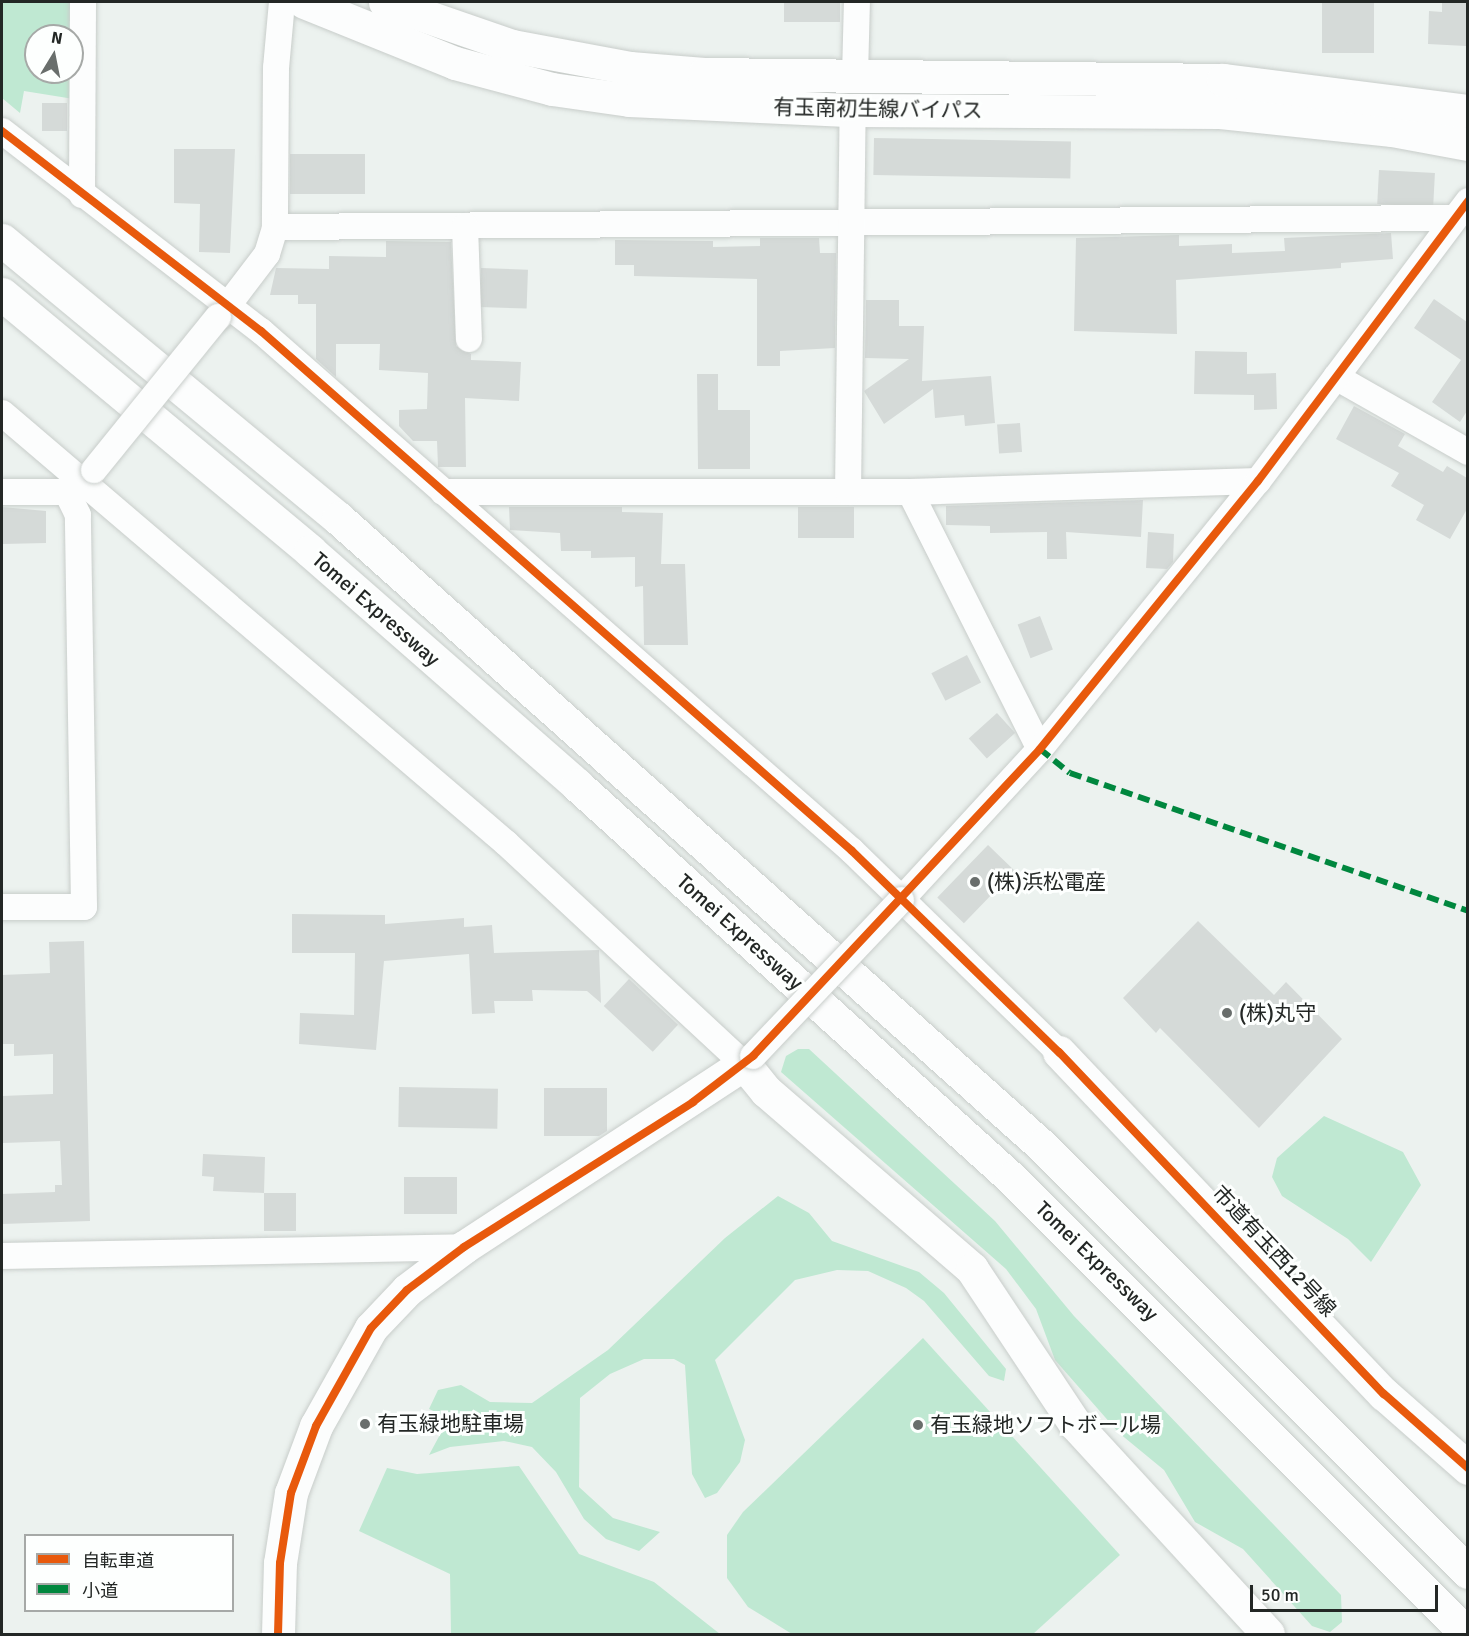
<!DOCTYPE html>
<meta charset="utf-8">
<style>
body{margin:0}
#map{position:relative;width:1469px;height:1636px;overflow:hidden;background:#ecf2ef;font-family:Signika,"Noto Sans JP",sans-serif}
div>[style]{position:absolute}
[style*='--x']{left:calc(var(--x)*1px);top:calc(var(--y)*1px);width:calc(var(--w)*1px);rotate:calc(var(--a)*1deg)}
.green>*{inset:0;background:#bfe8d2}
.building>*{inset:0;background:#d5dad8;transform-origin:0 0}
.roads{filter:drop-shadow(0 0 2px #c8cdca) drop-shadow(0 0 2px #c8cdca)}
.street>*{height:26px;margin:-13px;padding:0 13px;transform-origin:13px;border-radius:13px;background:#fcfdfd}
.secondary>*{height:33px;margin:-16.5px;padding:0 16.5px;transform-origin:16.5px;border-radius:16.5px;background:#fcfdfd}
.highway>*{height:33px;margin:-16.5px;padding:0 16.5px;transform-origin:16.5px;border-radius:16.5px;background:#fcfdfd}
.bridges{filter:drop-shadow(0 0 2px #c8cdca) drop-shadow(0 0 2px #c8cdca)}
.street-bridge>*{height:26px;margin:-13px;padding:0 13px;transform-origin:13px;border-radius:13px;background:#fcfdfd}
.quiet>*{height:6px;margin-top:-3px;transform-origin:0;background:repeating-linear-gradient(90deg,#00873e 0 12px,transparent 0 18px)}
.cycleway>*{height:8px;margin:-4px;padding:0 4px;transform-origin:4px;border-radius:4px;background:#e8590c}
.dots>*{width:16px;height:16px;translate:-50% -50%;box-sizing:border-box;border:3px solid #fdfffe;border-radius:50%}
span{translate:-50% -50%;white-space:nowrap;text-align:center;line-height:1.15;-webkit-text-stroke:6px #fdfffe;paint-order:stroke}
.street-label{font-size:21px;color:#232725}
.poi-label{font-size:21px;color:#232725}
.left{translate:0 -50%;text-align:left}
.frame{position:absolute;inset:0;border:3px solid #232725;pointer-events:none}
.legend{position:absolute;left:24px;top:1534px;width:210px;height:78px;box-sizing:border-box;background:#fdfffe;border:2px solid #a6a9a7;margin:0;padding:8px 10px;list-style:none;font-size:18px;color:#232725}
.legend li{display:flex;align-items:center;gap:12px;height:30px}
.legend b{width:30px;border:2px solid #a6a9a7}
.north{position:absolute;left:24px;top:24px;width:60px;height:60px;box-sizing:border-box;background:#fdfffe;border:2px solid #a6a9a7;border-radius:50%;rotate:10deg;font-size:16px;font-weight:700;line-height:24px;text-align:center;color:#232725}
.north::after{content:'';display:block;margin:auto;width:21px;height:27px;background:#696e6c;clip-path:polygon(50% 0,100% 100%,50% 72%,0 100%)}
.scale{position:absolute;left:1250px;top:1585px;width:188px;height:27px;box-sizing:border-box;border:3px solid #232725;border-top:0;padding-left:8px;font-size:18px;line-height:21px;white-space:nowrap;color:#232725;-webkit-text-stroke:4px #fdfffe;paint-order:stroke}
</style>
<div id="map">
<div class="green">
<div style="clip-path:polygon(evenodd,2px 2px,75px 2px,80px 100px,24px 91px,20px 113px,2px 98px,2px 2px,36px 36px,72px 36px,72px 72px,36px 72px,36px 36px)"></div>
<div style="clip-path:polygon(798px 1049px,809px 1049px,995px 1221px,1074px 1316px,1341px 1595px,1342px 1622px,1330px 1632px,1312px 1626px,1243px 1549px,1195px 1522px,1164px 1470px,1119px 1433px,1055px 1360px,1036px 1309px,1006px 1269px,781px 1072px,786px 1056px)"></div>
<div style="clip-path:polygon(1324px 1116px,1403px 1152px,1421px 1185px,1371px 1262px,1348px 1239px,1282px 1196px,1272px 1177px,1277px 1158px)"></div>
<div style="clip-path:polygon(778px 1196px,809px 1213px,832px 1241px,919px 1272px,944px 1293px,1006px 1369px,1004px 1381px,989px 1376px,924px 1301px,906px 1288px,868px 1271px,837px 1270px,795px 1280px,715px 1360px,745px 1440px,740px 1462px,717px 1493px,705px 1498px,692px 1474px,685px 1365px,674px 1359px,644px 1359px,610px 1374px,580px 1398px,579px 1487px,613px 1518px,660px 1532px,639px 1551px,606px 1539px,584px 1519px,556px 1472px,532px 1447px,504px 1441px,450px 1447px,429px 1455px,449px 1418px,429px 1409px,438px 1390px,461px 1385px,490px 1402px,532px 1403px,608px 1350px,725px 1238px)"></div>
<div style="clip-path:polygon(923px 1338px,1120px 1555px,1033px 1634px,792px 1634px,748px 1607px,727px 1578px,727px 1535px,743px 1512px)"></div>
<div style="clip-path:polygon(519px 1466px,579px 1554px,654px 1582px,720px 1634px,451px 1634px,450px 1574px,359px 1531px,387px 1468px,417px 1474px)"></div>
</div>
<div class="building">
<div style="left:784px;top:2px;width:56px;height:20px"></div>
<div style="left:1322px;top:2px;width:52px;height:51px"></div>
<div style="clip-path:polygon(1442px 2px,1466px 2px,1466px 46px,1428px 44px,1429px 11px,1442px 12px)"></div>
<div style="left:42px;top:103px;width:25px;height:28px"></div>
<div style="left:874px;top:138px;width:197px;height:37px;rotate:1deg"></div>
<div style="clip-path:polygon(174px 149px,235px 149px,230px 253px,199px 252px,200px 204px,174px 203px)"></div>
<div style="left:290px;top:154px;width:75px;height:40px"></div>
<div style="left:1379px;top:170px;width:56px;height:34px;rotate:3deg"></div>
<div style="clip-path:polygon(1391px 233px,1393px 259px,1341px 263px,1341px 268px,1176px 280px,1177px 334px,1074px 331px,1076px 238px,1179px 235px,1179px 246px,1232px 244px,1232px 253px,1285px 251px,1284px 238px)"></div>
<div style="clip-path:polygon(760px 238px,819px 238px,820px 253px,836px 253px,835px 348px,780px 351px,780px 366px,757px 366px,757px 279px,634px 276px,634px 265px,615px 265px,615px 240px,713px 241px,713px 247px,760px 246px)"></div>
<div style="clip-path:polygon(386px 241px,451px 242px,456px 346px,471px 354px,471px 360px,521px 362px,519px 401px,465px 398px,466px 467px,438px 467px,437px 441px,413px 441px,399px 426px,399px 410px,427px 409px,428px 373px,379px 370px,380px 344px,336px 344px,336px 377px,316px 359px,316px 304px,298px 304px,298px 295px,270px 295px,276px 268px,329px 269px,329px 256px,386px 257px)"></div>
<div style="left:481px;top:268px;width:47px;height:39px;rotate:2deg"></div>
<div style="clip-path:polygon(1434px 299px,1467px 322px,1467px 411px,1460px 422px,1432px 402px,1461px 360px,1414px 328px)"></div>
<div style="clip-path:polygon(866px 300px,899px 300px,899px 326px,924px 326px,922px 381px,991px 376px,995px 423px,965px 426px,964px 415px,935px 418px,933px 389px,884px 424px,864px 391px,909px 359px,865px 358px)"></div>
<div style="clip-path:polygon(1195px 351px,1247px 352px,1247px 374px,1276px 373px,1277px 409px,1254px 410px,1254px 395px,1194px 394px)"></div>
<div style="clip-path:polygon(697px 374px,718px 374px,718px 410px,750px 410px,750px 469px,698px 469px)"></div>
<div style="clip-path:polygon(1354px 406px,1405px 434px,1398px 446px,1443px 472px,1447px 466px,1467px 478px,1467px 509px,1450px 539px,1416px 520px,1424px 505px,1391px 486px,1399px 473px,1336px 439px)"></div>
<div style="left:1020px;top:423px;width:29px;height:23px;rotate:86deg"></div>
<div style="clip-path:polygon(1143px 500px,1141px 537px,1066px 532px,1067px 559px,1047px 559px,1047px 532px,990px 533px,990px 526px,946px 525px,946px 506px)"></div>
<div style="clip-path:polygon(2px 507px,46px 511px,46px 543px,3px 544px)"></div>
<div style="clip-path:polygon(509px 507px,622px 507px,622px 512px,663px 513px,661px 564px,685px 564px,688px 645px,644px 645px,643px 586px,635px 587px,635px 557px,591px 558px,591px 551px,561px 551px,560px 533px,510px 530px)"></div>
<div style="left:798px;top:507px;width:56px;height:31px"></div>
<div style="clip-path:polygon(1148px 532px,1174px 534px,1173px 562px,1167px 569px,1146px 568px)"></div>
<div style="left:1040px;top:616px;width:36px;height:24px;rotate:69deg"></div>
<div style="left:967px;top:655px;width:31px;height:40px;rotate:63deg"></div>
<div style="left:997px;top:713px;width:27px;height:38px;rotate:48deg"></div>
<div style="left:988px;top:845px;width:37px;height:73px;rotate:44deg"></div>
<div style="clip-path:polygon(292px 914px,385px 915px,385px 924px,464px 918px,464px 927px,492px 925px,494px 953px,599px 950px,601px 1003px,587px 991px,532px 990px,533px 1001px,494px 1001px,495px 1013px,472px 1014px,469px 954px,384px 961px,376px 1050px,299px 1044px,300px 1013px,354px 1015px,355px 953px,292px 953px)"></div>
<div style="clip-path:polygon(1198px 921px,1274px 995px,1286px 982px,1342px 1039px,1259px 1128px,1160px 1028px,1156px 1033px,1123px 998px)"></div>
<div style="clip-path:polygon(84px 941px,90px 1221px,2px 1224px,2px 1194px,55px 1192px,55px 1185px,62px 1185px,60px 1141px,3px 1143px,2px 1096px,53px 1094px,53px 1054px,14px 1056px,14px 1044px,2px 1044px,2px 975px,50px 973px,49px 942px)"></div>
<div style="left:629px;top:979px;width:67px;height:37px;rotate:43deg"></div>
<div style="left:399px;top:1087px;width:99px;height:40px;rotate:1deg"></div>
<div style="clip-path:polygon(544px 1088px,607px 1088px,607px 1131px,599px 1136px,544px 1136px)"></div>
<div style="clip-path:polygon(203px 1154px,265px 1157px,264px 1193px,213px 1191px,214px 1177px,202px 1176px)"></div>
<div style="left:404px;top:1177px;width:53px;height:37px"></div>
<div style="left:264px;top:1193px;width:32px;height:38px"></div>
</div>
<div class="roads">
<div class="street">
<div style="--x:282;--y:2;--w:66;--a:95.2"></div>
<div style="--x:276;--y:68;--w:159;--a:90.4"></div>
<div style="--x:275;--y:227;--w:1179;--a:-0.44"></div>
<div style="--x:855;--y:76;--w:74;--a:-88.5"></div>
<div style="--x:2;--y:131;--w:327;--a:37.7"></div>
<div style="--x:261;--y:331;--w:787;--a:41.34"></div>
<div style="--x:852;--y:851;--w:289;--a:44.2"></div>
<div style="--x:82;--y:195;--w:193;--a:-89.7"></div>
<div style="--x:465;--y:226;--w:113;--a:88"></div>
<div style="--x:219;--y:317;--w:79;--a:-52.7"></div>
<div style="--x:267;--y:254;--w:28;--a:-73"></div>
<div style="--x:1336;--y:377;--w:152;--a:29.6"></div>
<div style="--x:2;--y:413;--w:663;--a:40.47"></div>
<div style="--x:506;--y:843;--w:325;--a:42.9"></div>
<div style="--x:744;--y:1064;--w:12;--a:-42"></div>
<div style="--x:2;--y:492;--w:65;--a:0"></div>
<div style="--x:67;--y:492;--w:16;--a:-35"></div>
<div style="--x:443;--y:492;--w:467;--a:0"></div>
<div style="--x:910;--y:492;--w:348;--a:-1.8"></div>
<div style="--x:848;--y:492;--w:382;--a:-89.3"></div>
<div style="--x:910;--y:492;--w:288;--a:63.2"></div>
<div style="--x:901;--y:900;--w:205;--a:-47.4"></div>
<div style="--x:1040;--y:749;--w:345;--a:-50.9"></div>
<div style="--x:1258;--y:481;--w:350;--a:-53.1"></div>
<div style="--x:2;--y:907;--w:82;--a:0"></div>
<div style="--x:84;--y:907;--w:392;--a:-90.9"></div>
<div style="--x:78;--y:515;--w:25;--a:-116"></div>
<div style="--x:2;--y:1256;--w:462;--a:-1.1"></div>
</div>
<div class="secondary">
<div style="--x:304;--y:2;--w:163;--a:22"></div>
<div style="--x:455;--y:63;--w:100;--a:15"></div>
<div style="--x:552;--y:89;--w:78;--a:8.1"></div>
<div style="--x:629;--y:100;--w:224;--a:2.6"></div>
<div style="--x:853;--y:110;--w:367;--a:0.3"></div>
<div style="--x:1220;--y:112;--w:173;--a:6"></div>
<div style="--x:1392;--y:130;--w:77;--a:10.4"></div>
<div style="--x:385;--y:2;--w:134;--a:19.1"></div>
<div style="--x:512;--y:46;--w:120;--a:10.6"></div>
<div style="--x:630;--y:68;--w:74;--a:4.6"></div>
<div style="--x:704;--y:74;--w:519;--a:0.66"></div>
<div style="--x:1223;--y:80;--w:247;--a:7.2"></div>
<div style="--x:1059;--y:1052;--w:472;--a:46.5"></div>
<div style="--x:1384;--y:1394;--w:112;--a:41.4"></div>
<div style="--x:278;--y:1634;--w:71;--a:-88.4"></div>
<div style="--x:280;--y:1563;--w:71;--a:-81.1"></div>
<div style="--x:291;--y:1493;--w:72;--a:-69.5"></div>
<div style="--x:316;--y:1426;--w:112;--a:-60.7"></div>
<div style="--x:371;--y:1328;--w:52;--a:-46.5"></div>
<div style="--x:407;--y:1290;--w:71;--a:-37"></div>
<div style="--x:464;--y:1247;--w:334;--a:-33.2"></div>
<div style="--x:744;--y:1064;--w:35;--a:51"></div>
<div style="--x:766;--y:1091;--w:272;--a:40.8"></div>
<div style="--x:972;--y:1269;--w:186;--a:56.4"></div>
<div style="--x:1075;--y:1424;--w:285;--a:47.4"></div>
</div>
<div class="highway">
<div style="--x:2;--y:240;--w:436;--a:39.6"></div>
<div style="--x:338;--y:518;--w:942;--a:41.73"></div>
<div style="--x:1041;--y:1145;--w:604;--a:45"></div>
<div style="--x:2;--y:294;--w:401;--a:39.8"></div>
<div style="--x:310;--y:551;--w:355;--a:41.2"></div>
<div style="--x:577;--y:785;--w:585;--a:42.16"></div>
<div style="--x:1011;--y:1178;--w:645;--a:45"></div>
</div>
</div>
<div class="bridges">
<div class="street-bridge">
<div style="--x:94;--y:470;--w:197;--a:-51"></div>
<div style="--x:753;--y:1056;--w:215;--a:-46.5"></div>
</div>
</div>
<div class="quiet">
<div style="--x:1040;--y:749;--w:38;--a:39"></div>
<div style="--x:1070;--y:773;--w:421;--a:19.1"></div>
</div>
<div class="cycleway">
<div style="--x:2;--y:131;--w:327;--a:37.7"></div>
<div style="--x:261;--y:331;--w:787;--a:41.34"></div>
<div style="--x:852;--y:851;--w:289;--a:44.2"></div>
<div style="--x:1059;--y:1052;--w:472;--a:46.5"></div>
<div style="--x:1384;--y:1394;--w:112;--a:41.4"></div>
<div style="--x:278;--y:1634;--w:71;--a:-88.4"></div>
<div style="--x:280;--y:1563;--w:71;--a:-81.1"></div>
<div style="--x:291;--y:1493;--w:72;--a:-69.5"></div>
<div style="--x:316;--y:1426;--w:112;--a:-60.7"></div>
<div style="--x:371;--y:1328;--w:52;--a:-46.5"></div>
<div style="--x:407;--y:1290;--w:71;--a:-37"></div>
<div style="--x:464;--y:1247;--w:271;--a:-32.3"></div>
<div style="--x:693;--y:1102;--w:76;--a:-37.5"></div>
<div style="--x:753;--y:1056;--w:420;--a:-46.9"></div>
<div style="--x:1040;--y:749;--w:345;--a:-50.9"></div>
<div style="--x:1258;--y:481;--w:350;--a:-53.1"></div>
</div>
<div class="dots">
<div style="left:975px;top:882px;background:#696e6c"></div>
<div style="left:1227px;top:1013px;background:#696e6c"></div>
<div style="left:365px;top:1424px;background:#696e6c"></div>
<div style="left:918px;top:1425px;background:#696e6c"></div>
</div>
<div class="street-label">
<span style="left:878px;top:109px;rotate:1deg">有玉南初生線バイパス</span>
<span style="left:376px;top:609px;rotate:41deg">Tomei Expressway</span>
<span style="left:740px;top:932px;rotate:42deg">Tomei Expressway</span>
<span style="left:1274px;top:1251px;rotate:47deg">市道有玉西12号線</span>
<span style="left:1097px;top:1261px;rotate:44deg">Tomei Expressway</span>
</div>
<div class="poi-label">
<span class="left" style="left:987px;top:882px">(株)浜松電産</span>
<span class="left" style="left:1239px;top:1013px">(株)丸守</span>
<span class="left" style="left:377px;top:1424px">有玉緑地駐車場</span>
<span class="left" style="left:930px;top:1425px">有玉緑地ソフトボール場</span>
</div>
<div class="frame"></div>
<ul class="legend">
<li><b style="height:8px;background:#e8590c"></b>自転車道</li>
<li><b style="height:8px;background:#00873e"></b>小道</li>
</ul>
<div class="north">N</div>
<div class="scale">50 m</div>
</div>
